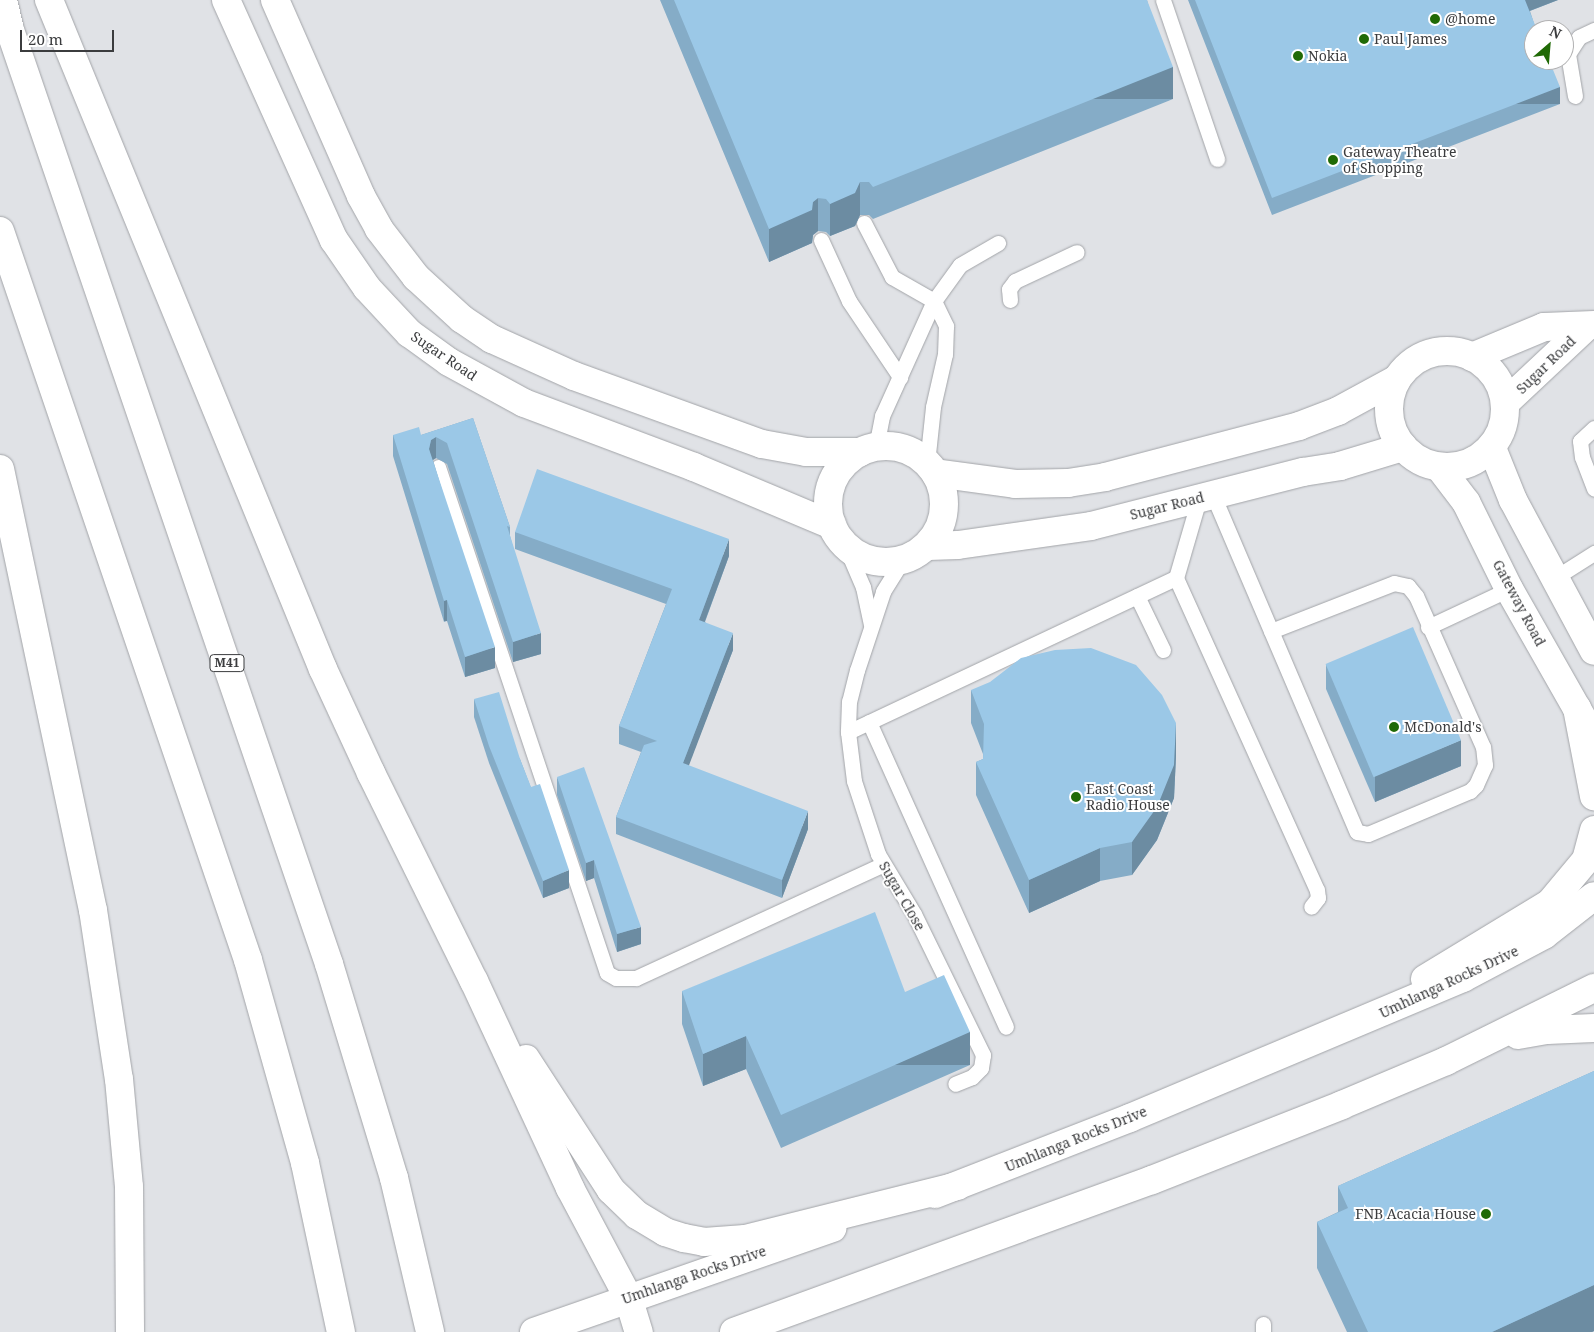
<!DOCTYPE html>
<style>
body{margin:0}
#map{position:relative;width:1594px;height:1332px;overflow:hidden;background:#e0e2e6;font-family:"Noto Serif",serif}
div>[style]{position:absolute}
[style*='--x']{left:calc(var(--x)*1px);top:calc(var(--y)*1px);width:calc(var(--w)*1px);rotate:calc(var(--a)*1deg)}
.roads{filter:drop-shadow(0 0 1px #a2a4a8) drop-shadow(0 0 1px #a2a4a8)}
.service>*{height:15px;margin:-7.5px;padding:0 7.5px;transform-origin:7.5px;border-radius:7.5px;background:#fff}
.minor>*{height:28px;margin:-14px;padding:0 14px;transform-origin:14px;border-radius:14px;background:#fff}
.minor>.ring{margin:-14px;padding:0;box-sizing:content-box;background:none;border:28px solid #fff;border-radius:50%}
.secondary>*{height:28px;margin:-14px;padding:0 14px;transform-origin:14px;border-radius:14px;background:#fff}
.motorway>*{height:28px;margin:-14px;padding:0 14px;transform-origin:14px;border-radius:14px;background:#fff}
.wall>*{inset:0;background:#85acc7}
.shaded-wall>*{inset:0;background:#6c8ca2;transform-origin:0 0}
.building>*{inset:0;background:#9bc8e7;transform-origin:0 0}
.dots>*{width:14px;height:14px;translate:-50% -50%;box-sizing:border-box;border:2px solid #fff;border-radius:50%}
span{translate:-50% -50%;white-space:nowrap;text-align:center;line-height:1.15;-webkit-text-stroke:4px #fff;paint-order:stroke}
.shield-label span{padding:1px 4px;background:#fff;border:1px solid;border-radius:4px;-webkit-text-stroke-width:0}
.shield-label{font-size:12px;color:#3b3c3e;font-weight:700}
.poi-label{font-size:14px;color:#3b3c3e}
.left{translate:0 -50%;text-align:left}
.right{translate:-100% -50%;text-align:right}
.street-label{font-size:14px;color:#3b3c3e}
.north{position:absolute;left:1524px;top:20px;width:50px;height:50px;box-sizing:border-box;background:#fff;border:1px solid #b1b1b2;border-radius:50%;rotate:27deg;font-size:14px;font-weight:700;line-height:20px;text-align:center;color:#3b3c3e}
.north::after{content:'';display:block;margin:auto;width:18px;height:22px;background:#206a06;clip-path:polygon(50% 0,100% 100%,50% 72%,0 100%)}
.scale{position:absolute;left:20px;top:30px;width:94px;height:22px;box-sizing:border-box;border:2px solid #3b3c3e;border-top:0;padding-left:6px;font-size:15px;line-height:18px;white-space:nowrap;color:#3b3c3e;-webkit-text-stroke:4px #fff;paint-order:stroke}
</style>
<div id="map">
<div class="roads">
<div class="service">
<div style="--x:1163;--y:0;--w:168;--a:71.2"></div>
<div style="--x:1575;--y:96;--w:43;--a:-99.5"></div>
<div style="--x:1568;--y:54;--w:20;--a:-57"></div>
<div style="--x:1579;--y:37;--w:17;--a:-25"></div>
<div style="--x:864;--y:223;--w:61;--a:62.6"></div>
<div style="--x:892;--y:277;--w:48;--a:29.7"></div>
<div style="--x:934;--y:301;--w:28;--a:64"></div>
<div style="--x:946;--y:326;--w:28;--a:92"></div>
<div style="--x:945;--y:354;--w:54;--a:102.8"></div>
<div style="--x:933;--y:407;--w:56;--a:96.1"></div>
<div style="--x:821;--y:240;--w:67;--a:65.3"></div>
<div style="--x:849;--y:301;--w:92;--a:56.1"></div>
<div style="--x:1010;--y:300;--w:11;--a:-95"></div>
<div style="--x:1009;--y:289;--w:10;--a:-53"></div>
<div style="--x:1015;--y:281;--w:68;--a:-25.1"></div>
<div style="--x:1594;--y:428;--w:19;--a:137"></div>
<div style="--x:1580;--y:441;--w:16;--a:83"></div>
<div style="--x:1582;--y:457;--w:34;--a:69"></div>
<div style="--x:876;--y:447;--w:32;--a:-79"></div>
<div style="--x:882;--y:416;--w:126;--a:-65.7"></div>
<div style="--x:934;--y:301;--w:44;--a:-54.2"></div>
<div style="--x:960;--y:265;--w:44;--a:-30.1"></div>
<div style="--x:438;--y:467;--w:533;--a:71.53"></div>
<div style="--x:607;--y:973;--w:10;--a:29"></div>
<div style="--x:616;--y:978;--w:20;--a:0"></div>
<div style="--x:636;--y:978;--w:271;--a:-24.7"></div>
<div style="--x:1213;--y:495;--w:366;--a:66.9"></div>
<div style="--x:1357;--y:832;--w:11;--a:10"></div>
<div style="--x:1368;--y:834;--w:111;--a:-22.9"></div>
<div style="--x:1470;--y:791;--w:8;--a:-45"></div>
<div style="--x:1476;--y:785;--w:22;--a:-66"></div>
<div style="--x:1485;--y:765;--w:18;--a:-96"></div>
<div style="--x:1483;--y:747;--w:165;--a:-113.9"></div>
<div style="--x:1416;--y:596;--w:13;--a:-129"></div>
<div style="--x:1408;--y:586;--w:14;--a:-168"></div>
<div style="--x:1394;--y:583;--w:132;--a:158.7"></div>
<div style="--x:845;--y:545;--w:46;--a:66.8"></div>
<div style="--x:863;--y:587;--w:38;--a:78"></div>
<div style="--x:902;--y:561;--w:36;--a:122"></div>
<div style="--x:883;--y:592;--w:82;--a:108.4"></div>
<div style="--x:857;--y:670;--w:32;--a:104"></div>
<div style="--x:849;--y:701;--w:31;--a:92"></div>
<div style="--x:848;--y:732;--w:49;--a:83"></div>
<div style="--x:854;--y:781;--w:77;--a:71.8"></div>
<div style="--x:878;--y:854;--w:70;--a:59"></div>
<div style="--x:914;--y:914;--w:157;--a:63.9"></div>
<div style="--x:983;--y:1055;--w:13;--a:99"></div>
<div style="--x:981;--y:1068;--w:13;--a:135"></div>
<div style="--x:972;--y:1077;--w:18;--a:158"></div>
<div style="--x:1176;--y:578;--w:342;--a:65.7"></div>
<div style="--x:1317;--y:890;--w:8;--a:83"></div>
<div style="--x:1318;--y:898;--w:11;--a:128"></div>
<div style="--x:1553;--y:579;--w:49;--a:-32.4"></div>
<div style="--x:1137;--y:596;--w:60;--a:64.3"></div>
<div style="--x:1428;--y:627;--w:89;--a:-25.1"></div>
<div style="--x:869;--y:722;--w:334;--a:65.8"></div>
<div style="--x:848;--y:732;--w:362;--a:-25.2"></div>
<div style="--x:1176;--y:578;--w:82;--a:-73.8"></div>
<div style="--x:1263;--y:1324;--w:8;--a:90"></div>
</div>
<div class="minor">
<div style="--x:226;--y:0;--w:263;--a:65.8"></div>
<div style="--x:334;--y:240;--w:58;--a:55.5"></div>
<div style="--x:367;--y:288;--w:62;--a:47"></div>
<div style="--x:409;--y:333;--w:49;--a:35.9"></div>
<div style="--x:449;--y:362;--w:85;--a:28.7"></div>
<div style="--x:524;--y:403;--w:182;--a:20.6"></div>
<div style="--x:694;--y:467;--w:150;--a:22.8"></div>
<div style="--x:275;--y:0;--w:214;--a:66.3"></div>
<div style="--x:361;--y:196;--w:38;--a:61"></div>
<div style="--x:379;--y:229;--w:61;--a:52.4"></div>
<div style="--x:416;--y:277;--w:62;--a:42.4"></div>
<div style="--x:462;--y:319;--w:36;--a:34"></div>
<div style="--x:492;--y:339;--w:90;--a:24.3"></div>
<div style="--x:574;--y:376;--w:200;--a:19.9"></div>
<div style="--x:762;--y:444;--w:45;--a:10.3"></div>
<div style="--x:806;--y:452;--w:54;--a:0"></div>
<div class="ring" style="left:1389px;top:351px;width:88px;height:88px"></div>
<div style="--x:1472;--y:357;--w:78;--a:-22.6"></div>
<div style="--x:1544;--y:327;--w:50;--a:-2.3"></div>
<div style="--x:1506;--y:402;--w:110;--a:-43.2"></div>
<div class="ring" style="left:828px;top:446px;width:88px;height:88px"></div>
<div style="--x:1492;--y:448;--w:56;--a:68"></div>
<div style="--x:1513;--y:500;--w:171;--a:61.8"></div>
<div style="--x:1440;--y:468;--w:43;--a:52.6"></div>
<div style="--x:1466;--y:502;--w:97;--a:63.7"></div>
<div style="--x:1509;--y:589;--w:162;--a:60.4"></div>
<div style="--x:935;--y:473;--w:81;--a:7.8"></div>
<div style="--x:1015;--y:484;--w:53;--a:-1.1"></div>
<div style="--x:1068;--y:483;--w:37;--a:-9"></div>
<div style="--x:1105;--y:477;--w:201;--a:-14.7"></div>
<div style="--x:1299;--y:426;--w:42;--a:-21"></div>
<div style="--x:1338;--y:411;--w:67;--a:-28.5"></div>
<div style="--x:928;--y:546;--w:30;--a:-2"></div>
<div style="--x:958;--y:545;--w:134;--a:-8.1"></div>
<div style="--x:1091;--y:526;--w:219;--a:-14.3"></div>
<div style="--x:1303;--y:472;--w:37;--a:-9"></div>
<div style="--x:1340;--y:466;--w:66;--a:-16.8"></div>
</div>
<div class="secondary">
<div style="--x:1577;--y:708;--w:90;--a:79.1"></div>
<div style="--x:1425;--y:979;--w:146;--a:-31.3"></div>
<div style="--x:1550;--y:903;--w:56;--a:-50.1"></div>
<div style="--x:1586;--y:860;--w:31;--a:-75"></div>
<div style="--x:1518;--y:1035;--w:29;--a:-10"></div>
<div style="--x:1547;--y:1030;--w:47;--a:-2.4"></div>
<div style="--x:935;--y:1194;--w:209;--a:-21.3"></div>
<div style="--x:1130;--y:1118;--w:361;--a:-22.8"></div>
<div style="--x:1463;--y:978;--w:92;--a:-28"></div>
<div style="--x:1544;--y:935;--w:63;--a:-38"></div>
<div style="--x:534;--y:1332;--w:316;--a:-19.2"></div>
<div style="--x:734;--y:1332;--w:445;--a:-20"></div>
<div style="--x:1152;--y:1180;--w:204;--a:-21.5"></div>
<div style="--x:1342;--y:1105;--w:113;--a:-22.9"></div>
<div style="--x:1446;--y:1061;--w:165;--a:-26.3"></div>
</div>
<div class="motorway">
<div style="--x:3;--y:0;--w:31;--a:77"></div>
<div style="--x:10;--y:30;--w:987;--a:71.14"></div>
<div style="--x:329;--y:964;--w:224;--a:73.1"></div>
<div style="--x:394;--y:1178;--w:158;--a:76.8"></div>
<div style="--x:49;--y:0;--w:723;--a:67.73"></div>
<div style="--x:323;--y:669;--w:115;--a:65.2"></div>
<div style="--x:371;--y:773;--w:232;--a:63.7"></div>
<div style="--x:474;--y:981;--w:228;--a:65.1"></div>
<div style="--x:570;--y:1188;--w:123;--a:62"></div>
<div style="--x:628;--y:1297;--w:37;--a:73"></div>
<div style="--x:0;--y:231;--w:770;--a:71.21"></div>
<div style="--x:248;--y:960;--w:211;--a:74.3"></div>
<div style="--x:305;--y:1163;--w:173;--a:78"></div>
<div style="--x:0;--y:469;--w:451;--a:78.1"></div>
<div style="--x:93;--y:910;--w:171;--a:81.3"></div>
<div style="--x:119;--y:1079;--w:108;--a:84.7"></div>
<div style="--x:129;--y:1187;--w:145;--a:89.6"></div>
<div style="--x:526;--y:1059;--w:156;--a:57"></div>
<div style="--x:611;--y:1190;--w:36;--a:44"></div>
<div style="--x:637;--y:1215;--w:33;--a:31"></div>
<div style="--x:665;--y:1232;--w:20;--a:18"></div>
<div style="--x:684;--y:1238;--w:20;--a:11"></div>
<div style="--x:704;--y:1242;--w:41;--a:-4.2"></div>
<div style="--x:745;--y:1239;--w:219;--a:-14"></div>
</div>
</div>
<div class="wall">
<div style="clip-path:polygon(660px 0,1147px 0,1173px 99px,873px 219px,869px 215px,860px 215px,855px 226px,830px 236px,826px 232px,818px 231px,813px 235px,812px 243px,769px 262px)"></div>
<div style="clip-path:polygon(1188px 0,1558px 0,1530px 11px,1560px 104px,1272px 215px)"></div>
<div style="clip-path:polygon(473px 418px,510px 527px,510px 536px,541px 654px,513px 662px,447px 464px,436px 458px,433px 460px,495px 668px,465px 677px,447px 621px,444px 622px,393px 456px,393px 435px,421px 435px)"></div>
<div style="clip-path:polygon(515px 532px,729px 556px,705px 622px,733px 650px,688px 766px,808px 829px,782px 898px,616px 834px,616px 817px,641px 752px,619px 744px,619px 726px,666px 604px,515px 549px)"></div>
<div style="clip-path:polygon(1326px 664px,1461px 766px,1375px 802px,1326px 689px)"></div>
<div style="clip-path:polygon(971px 690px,1176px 756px,1174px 798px,1157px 840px,1132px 875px,1100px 881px,1029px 913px,976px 795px,976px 762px,983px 759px,983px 754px,971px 723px)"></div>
<div style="clip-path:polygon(474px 699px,520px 759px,569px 888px,543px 898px,489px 763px,474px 717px)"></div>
<div style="clip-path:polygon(557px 777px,641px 944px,617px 952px,594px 878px,586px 881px,557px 795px)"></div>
<div style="clip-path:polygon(682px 991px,905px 992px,970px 1065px,781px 1148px,746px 1069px,703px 1086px,682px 1024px)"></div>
<div style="clip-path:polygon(1594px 1071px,1594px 1331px,1592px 1332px,1347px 1332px,1317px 1268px,1317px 1222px,1338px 1212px,1338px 1186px)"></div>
</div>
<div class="shaded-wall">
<div style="clip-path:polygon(1524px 0,1558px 0,1524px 13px)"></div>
<div style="left:1173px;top:67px;width:32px;height:323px;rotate:90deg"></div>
<div style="left:1560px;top:87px;width:17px;height:309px;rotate:90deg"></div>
<div style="clip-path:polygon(860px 182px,860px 215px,855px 226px,830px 236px,830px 204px)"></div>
<div style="clip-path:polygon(818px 198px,818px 231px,813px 235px,812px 243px,769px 262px,769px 229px,813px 202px)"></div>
<div style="clip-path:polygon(436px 437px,436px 458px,431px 461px,429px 449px,431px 440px)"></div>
<div style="clip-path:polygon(729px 539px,729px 556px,699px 637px,699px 620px)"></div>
<div style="left:447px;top:600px;width:21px;height:3px;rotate:90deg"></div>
<div style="clip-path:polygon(541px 633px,541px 654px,513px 662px,513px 642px)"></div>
<div style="clip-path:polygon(733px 633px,733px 650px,683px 781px,683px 763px)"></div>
<div style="clip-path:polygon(495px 647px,495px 668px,465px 677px,465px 657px)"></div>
<div style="clip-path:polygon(1176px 723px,1176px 756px,1174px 798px,1157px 840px,1132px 875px,1132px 842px)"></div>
<div style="clip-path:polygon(1461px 740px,1461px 766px,1375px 802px,1375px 776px)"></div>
<div style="clip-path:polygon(808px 811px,808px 829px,782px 898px,782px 880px)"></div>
<div style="clip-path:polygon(1100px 848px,1100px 881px,1029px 913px,1029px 880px)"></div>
<div style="clip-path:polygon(594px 860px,594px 878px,586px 881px,586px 863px)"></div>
<div style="clip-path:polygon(569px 870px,569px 888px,543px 898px,543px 881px)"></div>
<div style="clip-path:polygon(641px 927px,641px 944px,617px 952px,617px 934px)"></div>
<div style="left:970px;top:1032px;width:33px;height:206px;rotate:90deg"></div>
<div style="clip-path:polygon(746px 1036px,746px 1069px,703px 1086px,703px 1054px)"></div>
<div style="clip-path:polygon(1594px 1285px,1594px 1331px,1592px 1332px,1492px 1332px)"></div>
</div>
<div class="building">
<div style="clip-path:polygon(674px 0,1147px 0,1173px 67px,873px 187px,869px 182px,860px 182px,855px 193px,830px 204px,826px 199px,818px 198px,813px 202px,812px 210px,769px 229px)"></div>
<div style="clip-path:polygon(1195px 0,1525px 0,1537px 30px,1534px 30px,1534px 60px,1549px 60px,1560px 87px,1272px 198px)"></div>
<div style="clip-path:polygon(473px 418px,510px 527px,507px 526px,541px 633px,513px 642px,447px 443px,436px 437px,431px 440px,429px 449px,495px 647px,465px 657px,447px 600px,444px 601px,393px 435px,419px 427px,421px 435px)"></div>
<div style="clip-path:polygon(537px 469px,729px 539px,699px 620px,733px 633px,683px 763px,808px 811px,782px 880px,616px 817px,644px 745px,657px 741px,619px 726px,672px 589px,515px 532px)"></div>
<div style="left:1413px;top:627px;width:123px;height:95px;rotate:67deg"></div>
<div style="clip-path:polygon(1091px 648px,1136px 665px,1162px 695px,1176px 723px,1174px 765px,1157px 807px,1132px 842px,1100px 848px,1029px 880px,976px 762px,983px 759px,984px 724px,971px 690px,990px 682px,1021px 658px,1055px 650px)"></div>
<div style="clip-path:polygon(499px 692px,520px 759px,531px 787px,540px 784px,569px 870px,543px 881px,489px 746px,474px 699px)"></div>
<div style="clip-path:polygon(584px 767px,641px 927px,617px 934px,594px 860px,586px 863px,557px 777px)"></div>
<div style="clip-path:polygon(875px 912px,905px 992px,944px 975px,970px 1032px,781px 1115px,746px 1036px,703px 1054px,682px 991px)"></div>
<div style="clip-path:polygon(1594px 1071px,1594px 1285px,1492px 1332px,1368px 1332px,1317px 1222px,1348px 1208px,1338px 1186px)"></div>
</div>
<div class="dots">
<div style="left:1435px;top:19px;background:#206a06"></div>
<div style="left:1364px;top:39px;background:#206a06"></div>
<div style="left:1298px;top:56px;background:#206a06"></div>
<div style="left:1333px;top:160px;background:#206a06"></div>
<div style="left:1394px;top:727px;background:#206a06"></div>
<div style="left:1076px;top:797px;background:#206a06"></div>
<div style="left:1486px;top:1214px;background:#206a06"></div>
</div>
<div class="shield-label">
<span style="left:227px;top:663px">M41</span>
</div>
<div class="poi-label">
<span class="left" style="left:1445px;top:19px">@home</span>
<span class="left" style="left:1374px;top:39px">Paul James</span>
<span class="left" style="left:1308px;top:56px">Nokia</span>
<span class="left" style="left:1343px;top:160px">Gateway Theatre<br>of Shopping</span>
<span class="left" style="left:1404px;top:727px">McDonald's</span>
<span class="left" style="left:1086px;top:797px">East Coast<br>Radio House</span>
<span class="right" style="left:1476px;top:1214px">FNB Acacia House</span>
</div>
<div class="street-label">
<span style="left:444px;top:356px;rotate:34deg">Sugar Road</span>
<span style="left:1546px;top:365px;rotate:-44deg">Sugar Road</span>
<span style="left:1167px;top:506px;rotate:-14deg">Sugar Road</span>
<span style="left:1519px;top:603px;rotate:62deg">Gateway Road</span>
<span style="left:902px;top:896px;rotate:60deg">Sugar Close</span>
<span style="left:1449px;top:982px;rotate:-25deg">Umhlanga Rocks Drive</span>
<span style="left:1076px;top:1139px;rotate:-22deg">Umhlanga Rocks Drive</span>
<span style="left:694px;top:1275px;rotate:-19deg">Umhlanga Rocks Drive</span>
</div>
<div class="north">N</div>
<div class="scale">20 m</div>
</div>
